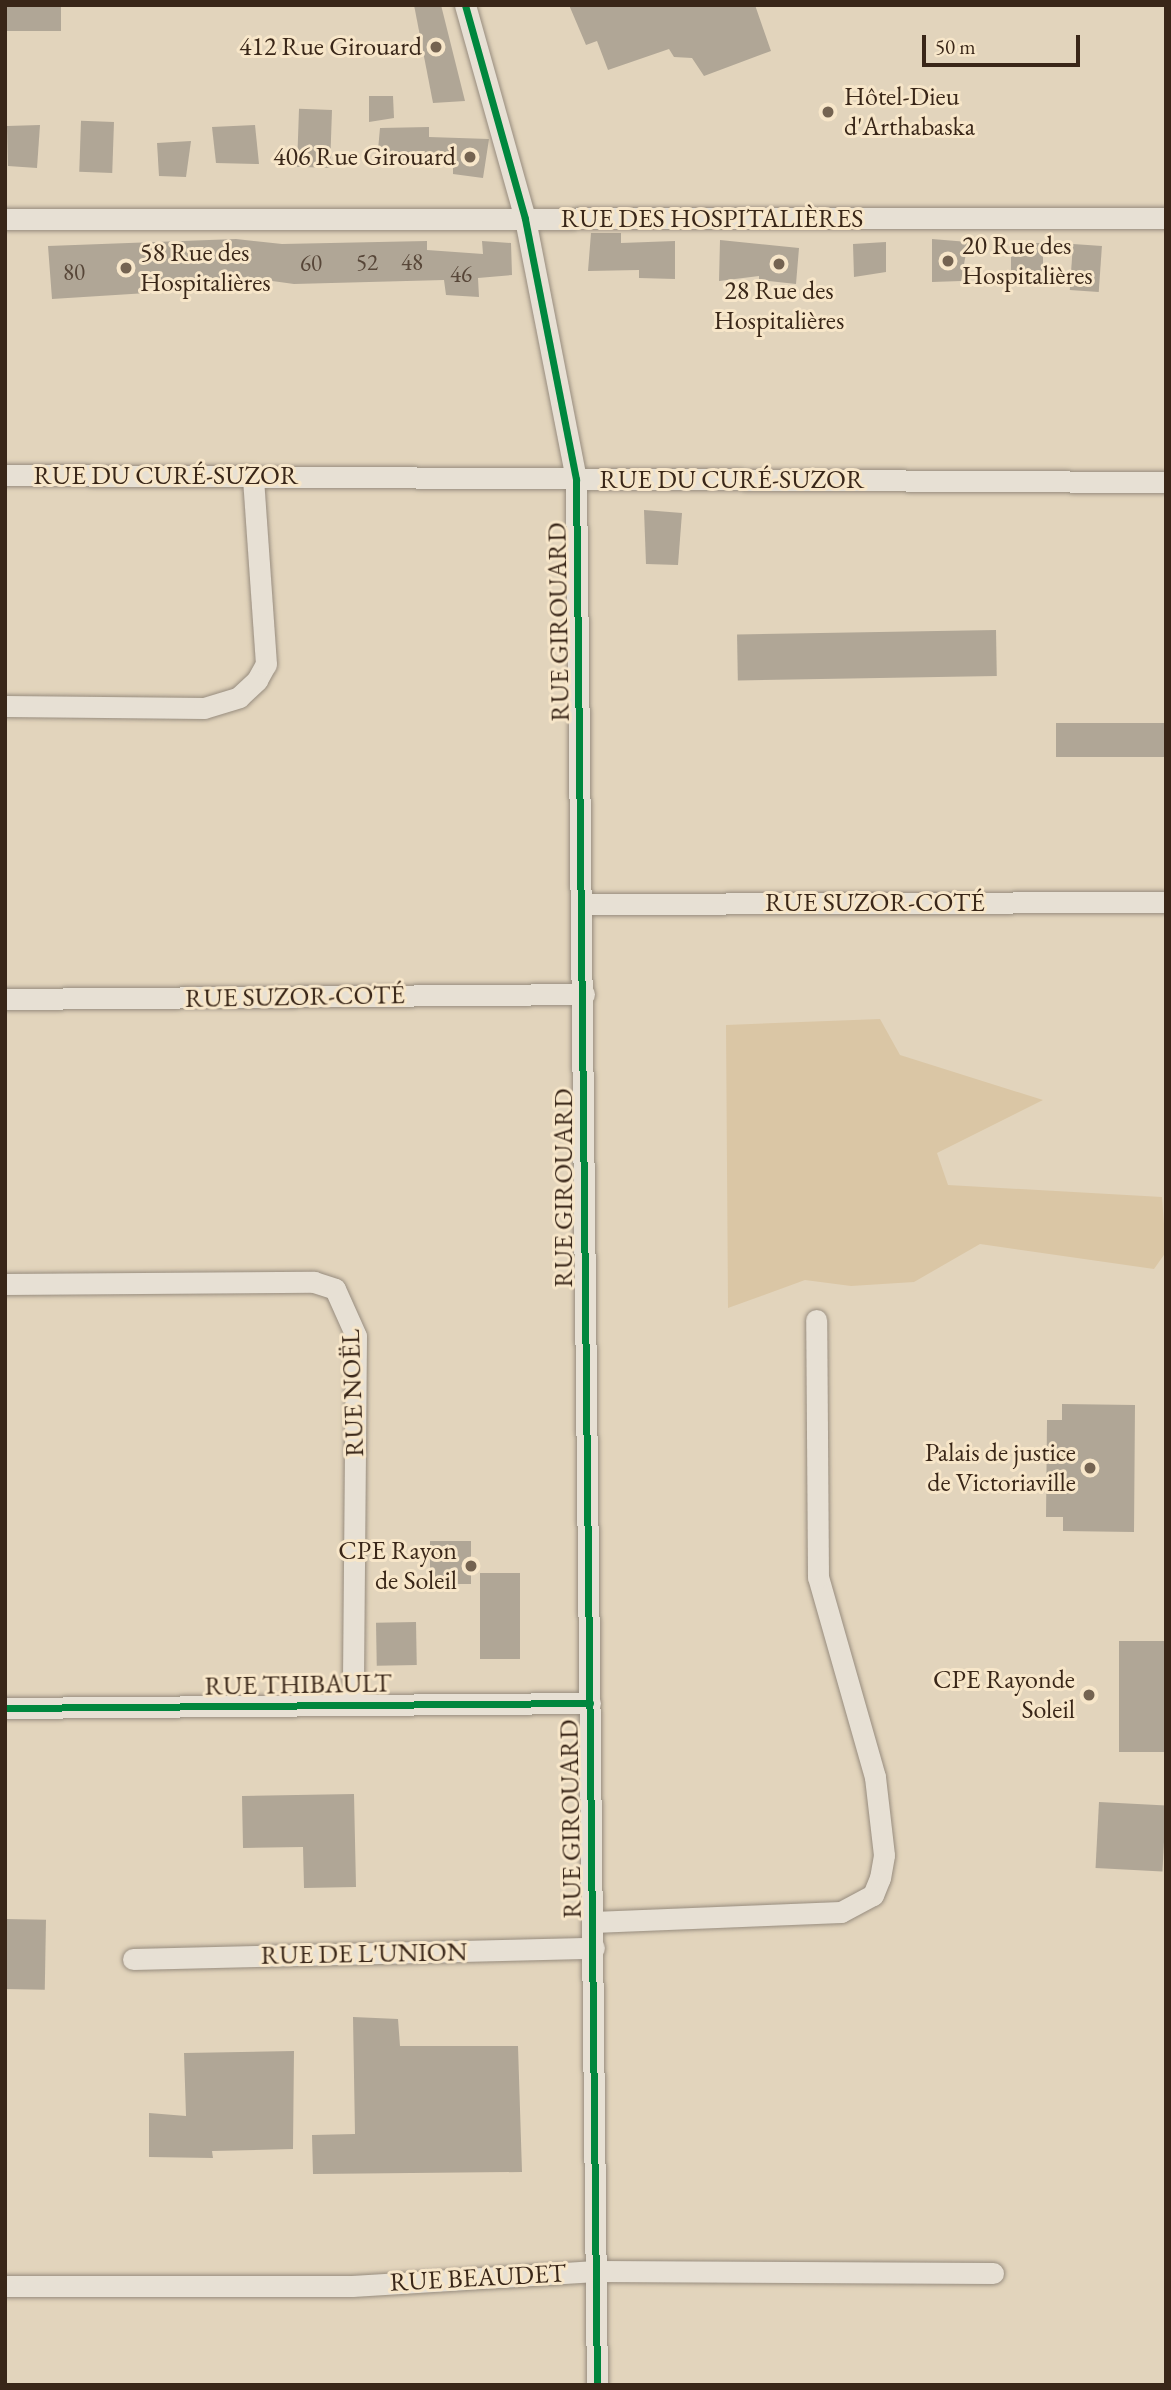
<!DOCTYPE html>
<meta charset="utf-8">
<style>
body{margin:0}
#map{position:relative;width:1171px;height:2390px;overflow:hidden;background:#e2d4bc;font-family:"EB Garamond",serif}
div>[style]{position:absolute}
[style*='--x']{left:calc(var(--x)*1px);top:calc(var(--y)*1px);width:calc(var(--w)*1px);rotate:calc(var(--a)*1deg)}
.green>*{inset:0;background:#dac6a5}
.building>*{inset:0;background:#b0a696;transform-origin:0 0}
.roads{filter:drop-shadow(0 0 2px #978c7e) drop-shadow(0 0 2px #978c7e)}
.minor>*{height:21px;margin:-10.5px;padding:0 10.5px;transform-origin:10.5px;border-radius:10.5px;background:#e7e0d4}
.cycleway>*{height:7px;margin:-3.5px;padding:0 3.5px;transform-origin:3.5px;border-radius:3.5px;background:#00873e}
.dots>*{width:19px;height:19px;translate:-50% -50%;box-sizing:border-box;border:4px solid #f7e6c9;border-radius:50%}
span{translate:-50% -50%;white-space:nowrap;text-align:center;line-height:1.15;-webkit-text-stroke:6px #f7e6c9;paint-order:stroke}
.number-label{font-size:23px;color:#574638}
.number-label span{-webkit-text-stroke-width:0}
.poi-label{font-size:26px;color:#392618}
.right{translate:-100% -50%;text-align:right}
.left{translate:0 -50%;text-align:left}
.street-label{font-size:26px;color:#392618}
.frame{position:absolute;inset:0;border:7px solid #392618;pointer-events:none}
.scale{position:absolute;left:922px;top:35px;width:158px;height:32px;box-sizing:border-box;border:4px solid #392618;border-top:0;padding-left:9px;font-size:21px;line-height:24px;white-space:nowrap;color:#392618;-webkit-text-stroke:5px #f7e6c9;paint-order:stroke}
</style>
<div id="map">
<div class="green">
<div style="clip-path:polygon(880px 1019px,900px 1055px,1043px 1100px,937px 1153px,948px 1185px,1162px 1197px,1166px 1252px,1154px 1269px,980px 1244px,914px 1282px,851px 1286px,805px 1280px,728px 1308px,726px 1025px)"></div>
</div>
<div class="building">
<div style="left:5px;top:5px;width:56px;height:26px"></div>
<div style="clip-path:polygon(414px 5px,441px 5px,465px 101px,433px 103px)"></div>
<div style="clip-path:polygon(569px 5px,755px 5px,771px 51px,704px 76px,692px 58px,674px 57px,669px 49px,608px 70px,597px 41px,586px 45px)"></div>
<div style="clip-path:polygon(369px 96px,393px 96px,394px 118px,369px 122px)"></div>
<div style="left:332px;top:110px;width:58px;height:33px;rotate:92deg"></div>
<div style="left:114px;top:122px;width:51px;height:33px;rotate:92deg"></div>
<div style="clip-path:polygon(40px 125px,37px 168px,8px 166px,7px 126px)"></div>
<div style="clip-path:polygon(255px 125px,259px 164px,216px 163px,212px 127px)"></div>
<div style="clip-path:polygon(429px 127px,429px 137px,489px 139px,483px 178px,453px 174px,453px 161px,377px 161px,380px 128px)"></div>
<div style="clip-path:polygon(191px 141px,186px 177px,159px 176px,157px 143px)"></div>
<div style="clip-path:polygon(591px 233px,621px 233px,621px 243px,675px 241px,675px 279px,639px 278px,639px 270px,588px 271px)"></div>
<div style="clip-path:polygon(236px 239px,282px 244px,427px 241px,427px 250px,483px 254px,482px 241px,511px 243px,512px 275px,478px 278px,479px 297px,446px 295px,444px 280px,294px 284px,235px 276px,234px 287px,200px 286px,200px 279px,147px 282px,147px 293px,52px 299px,48px 246px)"></div>
<div style="clip-path:polygon(932px 239px,968px 242px,961px 281px,932px 282px)"></div>
<div style="clip-path:polygon(720px 240px,799px 248px,796px 284px,759px 280px,759px 276px,719px 281px)"></div>
<div style="clip-path:polygon(886px 242px,886px 272px,854px 277px,853px 244px)"></div>
<div style="left:1011px;top:243px;width:32px;height:37px"></div>
<div style="left:1073px;top:244px;width:29px;height:46px;rotate:4deg"></div>
<div style="clip-path:polygon(644px 510px,682px 513px,678px 565px,646px 564px)"></div>
<div style="left:996px;top:630px;width:46px;height:259px;rotate:89deg"></div>
<div style="left:1056px;top:723px;width:110px;height:34px"></div>
<div style="clip-path:polygon(1062px 1404px,1135px 1405px,1134px 1532px,1063px 1531px,1063px 1517px,1046px 1517px,1047px 1420px,1062px 1420px)"></div>
<div style="left:430px;top:1541px;width:41px;height:43px"></div>
<div style="left:480px;top:1573px;width:40px;height:86px"></div>
<div style="left:416px;top:1622px;width:43px;height:40px;rotate:89deg"></div>
<div style="left:1119px;top:1641px;width:47px;height:111px"></div>
<div style="clip-path:polygon(354px 1794px,356px 1887px,304px 1888px,303px 1847px,243px 1848px,242px 1796px)"></div>
<div style="left:1099px;top:1802px;width:67px;height:66px;rotate:3deg"></div>
<div style="left:5px;top:1919px;width:41px;height:70px;rotate:1deg"></div>
<div style="clip-path:polygon(353px 2017px,398px 2019px,400px 2046px,518px 2046px,522px 2172px,313px 2174px,312px 2135px,355px 2134px)"></div>
<div style="clip-path:polygon(294px 2051px,293px 2149px,212px 2151px,213px 2158px,149px 2157px,149px 2113px,186px 2116px,184px 2053px)"></div>
</div>
<div class="roads">
<div class="minor">
<div style="--x:465;--y:5;--w:222;--a:74.3"></div>
<div style="--x:525;--y:219;--w:265;--a:78.9"></div>
<div style="--x:576;--y:479;--w:1906;--a:89.37"></div>
<div style="--x:5;--y:219;--w:1161;--a:-0.05"></div>
<div style="--x:5;--y:475;--w:1161;--a:0.35"></div>
<div style="--x:5;--y:706;--w:199;--a:0.6"></div>
<div style="--x:204;--y:708;--w:37;--a:-17"></div>
<div style="--x:239;--y:697;--w:25;--a:-43"></div>
<div style="--x:257;--y:680;--w:18;--a:-61"></div>
<div style="--x:266;--y:664;--w:188;--a:-94"></div>
<div style="--x:584;--y:904;--w:582;--a:-0.2"></div>
<div style="--x:5;--y:999;--w:579;--a:-0.49"></div>
<div style="--x:5;--y:1284;--w:309;--a:-0.4"></div>
<div style="--x:314;--y:1282;--w:22;--a:18"></div>
<div style="--x:335;--y:1289;--w:51;--a:65.9"></div>
<div style="--x:356;--y:1336;--w:369;--a:90.5"></div>
<div style="--x:5;--y:1708;--w:585;--a:-0.49"></div>
<div style="--x:593;--y:1922;--w:248;--a:-2.3"></div>
<div style="--x:841;--y:1912;--w:36;--a:-28"></div>
<div style="--x:873;--y:1895;--w:18;--a:-68"></div>
<div style="--x:880;--y:1878;--w:23;--a:-80"></div>
<div style="--x:884;--y:1855;--w:79;--a:-96.6"></div>
<div style="--x:875;--y:1777;--w:208;--a:-105.9"></div>
<div style="--x:818;--y:1577;--w:257;--a:-90.4"></div>
<div style="--x:133;--y:1959;--w:461;--a:-1.4"></div>
<div style="--x:5;--y:2286;--w:347;--a:0"></div>
<div style="--x:352;--y:2286;--w:244;--a:-3.5"></div>
<div style="--x:596;--y:2271;--w:397;--a:0.3"></div>
</div>
</div>
<div class="cycleway">
<div style="--x:465;--y:5;--w:222;--a:74.3"></div>
<div style="--x:525;--y:219;--w:265;--a:78.9"></div>
<div style="--x:576;--y:479;--w:1906;--a:89.37"></div>
<div style="--x:5;--y:1708;--w:585;--a:-0.49"></div>
</div>
<div class="dots">
<div style="left:436px;top:47px;background:#746351"></div>
<div style="left:828px;top:112px;background:#746351"></div>
<div style="left:470px;top:157px;background:#746351"></div>
<div style="left:948px;top:261px;background:#746351"></div>
<div style="left:779px;top:264px;background:#746351"></div>
<div style="left:126px;top:268px;background:#746351"></div>
<div style="left:1090px;top:1468px;background:#746351"></div>
<div style="left:471px;top:1566px;background:#746351"></div>
<div style="left:1089px;top:1695px;background:#746351"></div>
</div>
<div class="number-label">
<span style="left:367px;top:262px">52</span>
<span style="left:412px;top:262px">48</span>
<span style="left:311px;top:263px">60</span>
<span style="left:74px;top:272px">80</span>
<span style="left:461px;top:274px">46</span>
</div>
<div class="poi-label">
<span class="right" style="left:422px;top:47px">412 Rue Girouard</span>
<span class="left" style="left:844px;top:112px">Hôtel-Dieu<br>d'Arthabaska</span>
<span class="right" style="left:456px;top:157px">406 Rue Girouard</span>
<span class="left" style="left:962px;top:261px">20 Rue des<br>Hospitalières</span>
<span class="left" style="left:140px;top:268px">58 Rue des<br>Hospitalières</span>
<span style="left:779px;top:306px">28 Rue des<br>Hospitalières</span>
<span class="right" style="left:1076px;top:1468px">Palais de justice<br>de Victoriaville</span>
<span class="right" style="left:457px;top:1566px">CPE Rayon<br>de Soleil</span>
<span class="right" style="left:1075px;top:1695px">CPE Rayonde<br>Soleil</span>
</div>
<div class="street-label">
<span style="left:712px;top:219px">RUE DES HOSPITALIÈRES</span>
<span style="left:166px;top:476px">RUE DU CURÉ-SUZOR</span>
<span style="left:732px;top:480px">RUE DU CURÉ-SUZOR</span>
<span style="left:559px;top:622px;rotate:-91deg">RUE GIROUARD</span>
<span style="left:875px;top:903px">RUE SUZOR-COTÉ</span>
<span style="left:295px;top:997px;rotate:-1deg">RUE SUZOR-COTÉ</span>
<span style="left:564px;top:1188px;rotate:-90deg">RUE GIROUARD</span>
<span style="left:353px;top:1393px;rotate:-92deg">RUE NOËL</span>
<span style="left:298px;top:1685px;rotate:-1deg">RUE THIBAULT</span>
<span style="left:571px;top:1819px;rotate:-91deg">RUE GIROUARD</span>
<span style="left:364px;top:1954px;rotate:-1deg">RUE DE L'UNION</span>
<span style="left:478px;top:2278px;rotate:-3deg">RUE BEAUDET</span>
</div>
<div class="frame"></div>
<div class="scale">50 m</div>
</div>
